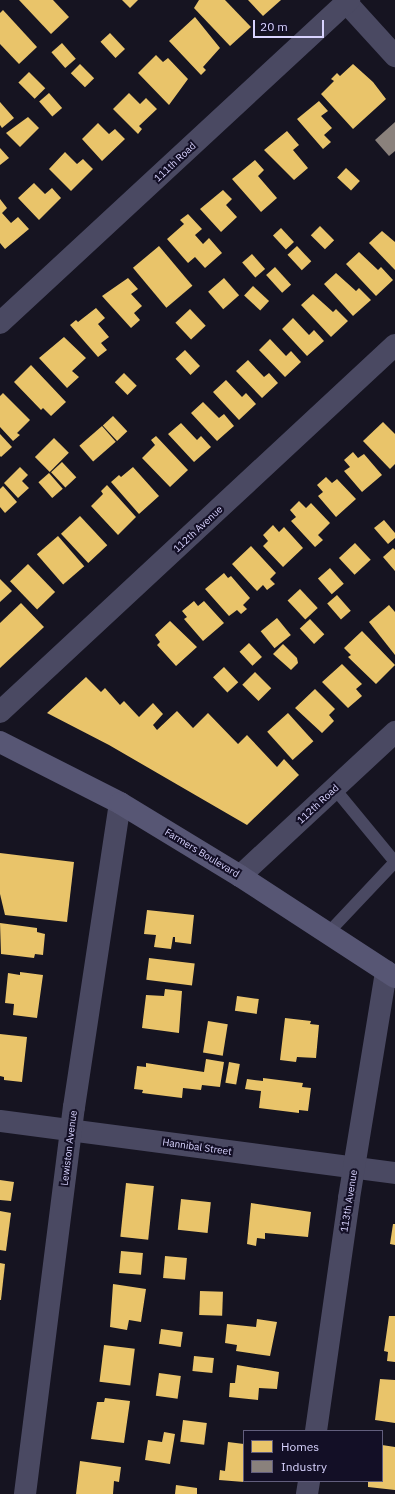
<!DOCTYPE html>
<style>
body{margin:0}
#map{position:relative;width:395px;height:1494px;overflow:hidden;background:#161421;font-family:"IBM Plex Sans",sans-serif}
div>[style]{position:absolute}
[style*='--x']{left:calc(var(--x)*1px);top:calc(var(--y)*1px);width:calc(var(--w)*1px);rotate:calc(var(--a)*1deg)}
.homes>*{inset:0;background:#e9c46a;transform-origin:0 0}
.industry>*{inset:0;background:#8a817c}
.service>*{height:12px;margin:-6px;padding:0 6px;transform-origin:6px;border-radius:6px;background:#4a4962}
.minor>*{height:22px;margin:-11px;padding:0 11px;transform-origin:11px;border-radius:11px;background:#4a4962}
.secondary>*{height:22px;margin:-11px;padding:0 11px;transform-origin:11px;border-radius:11px;background:#575674}
span{translate:-50% -50%;white-space:nowrap;text-align:center;line-height:1.15;-webkit-text-stroke:4px #130f26;paint-order:stroke}
.street-label{font-size:10px;color:#d9d4ff}
.legend{position:absolute;left:243px;top:1430px;width:140px;height:52px;box-sizing:border-box;background:#130f26;border:1px solid #625e7d;margin:0;padding:5px 7px;list-style:none;font-size:12px;color:#d9d4ff}
.legend li{display:flex;align-items:center;gap:8px;height:20px}
.legend b{width:20px;border:1px solid #625e7d}
.scale{position:absolute;left:253px;top:20px;width:71px;height:18px;box-sizing:border-box;border:2px solid #d9d4ff;border-top:0;padding-left:5px;font-size:12px;line-height:14px;white-space:nowrap;color:#d9d4ff;-webkit-text-stroke:3px #130f26;paint-order:stroke}
</style>
<div id="map">
<div class="homes">
<div style="clip-path:polygon(19px 0,53px 0,69px 17px,51px 34px)"></div>
<div style="clip-path:polygon(122px 0,138px 0,130px 8px)"></div>
<div style="clip-path:polygon(199px 0,225px 0,251px 27px,230px 46px,194px 8px)"></div>
<div style="clip-path:polygon(248px 0,281px 0,263px 16px)"></div>
<div style="clip-path:polygon(3px 10px,37px 47px,19px 64px,0 44px,0 13px)"></div>
<div style="clip-path:polygon(195px 17px,220px 48px,203px 67px,206px 70px,201px 75px,169px 41px)"></div>
<div style="left:110px;top:33px;width:22px;height:13px;rotate:47deg"></div>
<div style="left:62px;top:43px;width:21px;height:14px;rotate:49deg"></div>
<div style="clip-path:polygon(156px 55px,163px 62px,168px 58px,188px 79px,169px 105px,138px 73px)"></div>
<div style="left:80px;top:64px;width:20px;height:13px;rotate:45deg"></div>
<div style="clip-path:polygon(353px 64px,373px 82px,386px 99px,353px 129px,321px 94px,334px 81px,331px 79px,337px 73px,340px 76px)"></div>
<div style="left:29px;top:72px;width:23px;height:15px;rotate:45deg"></div>
<div style="left:49px;top:93px;width:20px;height:13px;rotate:49deg"></div>
<div style="clip-path:polygon(129px 93px,140px 104px,146px 98px,157px 109px,139px 126px,142px 129px,138px 134px,113px 109px)"></div>
<div style="clip-path:polygon(319px 101px,328px 111px,321px 116px,332px 128px,324px 135px,331px 142px,323px 149px,297px 119px)"></div>
<div style="clip-path:polygon(0 102px,14px 118px,2px 128px,0 125px)"></div>
<div style="clip-path:polygon(28px 117px,39px 128px,20px 147px,6px 133px)"></div>
<div style="clip-path:polygon(98px 123px,109px 134px,115px 129px,125px 139px,102px 161px,82px 139px)"></div>
<div style="clip-path:polygon(287px 131px,299px 145px,293px 150px,308px 168px,294px 180px,264px 150px)"></div>
<div style="clip-path:polygon(0 148px,9px 158px,0 165px)"></div>
<div style="clip-path:polygon(65px 152px,77px 164px,83px 159px,93px 169px,71px 191px,49px 169px)"></div>
<div style="clip-path:polygon(255px 160px,264px 170px,258px 176px,277px 198px,261px 212px,232px 179px)"></div>
<div style="left:346px;top:168px;width:19px;height:13px;rotate:43deg"></div>
<div style="clip-path:polygon(34px 183px,45px 194px,52px 188px,61px 198px,39px 220px,18px 198px)"></div>
<div style="clip-path:polygon(223px 190px,232px 199px,226px 205px,237px 217px,221px 232px,200px 209px)"></div>
<div style="clip-path:polygon(0 199px,7px 208px,2px 213px,11px 223px,18px 217px,29px 229px,5px 249px,0 243px)"></div>
<div style="clip-path:polygon(188px 214px,202px 229px,195px 235px,203px 244px,209px 238px,222px 253px,205px 268px,195px 257px,188px 263px,167px 239px,184px 224px,180px 220px)"></div>
<div style="left:320px;top:226px;width:20px;height:13px;rotate:45deg"></div>
<div style="left:281px;top:228px;width:19px;height:11px;rotate:47deg"></div>
<div style="clip-path:polygon(382px 231px,395px 242px,395px 270px,369px 243px)"></div>
<div style="left:159px;top:246px;width:52px;height:34px;rotate:50deg"></div>
<div style="left:297px;top:246px;width:21px;height:13px;rotate:47deg"></div>
<div style="clip-path:polygon(359px 252px,378px 270px,381px 267px,393px 280px,376px 296px,346px 264px)"></div>
<div style="left:252px;top:254px;width:20px;height:13px;rotate:49deg"></div>
<div style="left:275px;top:267px;width:24px;height:12px;rotate:48deg"></div>
<div style="clip-path:polygon(336px 273px,356px 291px,359px 288px,371px 300px,353px 316px,324px 284px)"></div>
<div style="clip-path:polygon(128px 278px,138px 289px,131px 294px,142px 306px,134px 313px,140px 320px,131px 328px,102px 296px)"></div>
<div style="left:224px;top:278px;width:23px;height:21px;rotate:49deg"></div>
<div style="left:253px;top:286px;width:22px;height:13px;rotate:43deg"></div>
<div style="clip-path:polygon(313px 294px,333px 312px,336px 309px,348px 321px,331px 337px,301px 305px)"></div>
<div style="clip-path:polygon(96px 308px,105px 318px,98px 324px,109px 337px,101px 343px,107px 350px,98px 357px,70px 325px,76px 320px,78px 322px)"></div>
<div style="left:190px;top:309px;width:23px;height:20px;rotate:47deg"></div>
<div style="clip-path:polygon(293px 318px,309px 335px,314px 330px,324px 341px,307px 356px,282px 329px)"></div>
<div style="clip-path:polygon(64px 337px,86px 358px,72px 371px,79px 377px,67px 388px,39px 358px)"></div>
<div style="clip-path:polygon(270px 339px,286px 356px,291px 351px,301px 362px,285px 377px,259px 350px)"></div>
<div style="left:185px;top:350px;width:22px;height:13px;rotate:47deg"></div>
<div style="clip-path:polygon(248px 360px,264px 377px,269px 373px,278px 383px,262px 398px,236px 371px)"></div>
<div style="clip-path:polygon(31px 365px,66px 402px,51px 416px,43px 408px,41px 410px,14px 382px)"></div>
<div style="left:124px;top:373px;width:18px;height:13px;rotate:45deg"></div>
<div style="clip-path:polygon(226px 380px,242px 397px,246px 393px,256px 404px,239px 420px,213px 392px)"></div>
<div style="clip-path:polygon(3px 393px,30px 420px,17px 433px,20px 435px,13px 441px,0 427px,0 396px)"></div>
<div style="clip-path:polygon(203px 402px,219px 418px,224px 414px,234px 426px,217px 441px,191px 413px)"></div>
<div style="left:113px;top:416px;width:21px;height:14px;rotate:47deg"></div>
<div style="clip-path:polygon(383px 422px,395px 434px,395px 464px,390px 469px,363px 441px)"></div>
<div style="clip-path:polygon(181px 423px,197px 440px,201px 436px,211px 447px,194px 462px,168px 434px)"></div>
<div style="left:102px;top:426px;width:21px;height:30px;rotate:49deg"></div>
<div style="clip-path:polygon(0 434px,12px 447px,1px 457px,0 456px)"></div>
<div style="clip-path:polygon(156px 436px,188px 470px,170px 487px,142px 458px,155px 445px,151px 440px)"></div>
<div style="left:54px;top:438px;width:21px;height:27px;rotate:45deg"></div>
<div style="clip-path:polygon(353px 452px,358px 458px,364px 454px,382px 475px,362px 492px,344px 471px,350px 467px,344px 460px)"></div>
<div style="left:62px;top:462px;width:21px;height:15px;rotate:47deg"></div>
<div style="clip-path:polygon(20px 467px,28px 475px,22px 481px,29px 488px,18px 498px,4px 483px)"></div>
<div style="clip-path:polygon(133px 467px,159px 496px,139px 514px,111px 482px,119px 475px,121px 477px)"></div>
<div style="left:49px;top:473px;width:21px;height:14px;rotate:49deg"></div>
<div style="clip-path:polygon(326px 477px,332px 483px,337px 479px,356px 499px,336px 517px,318px 496px,323px 492px,317px 485px)"></div>
<div style="clip-path:polygon(107px 485px,136px 517px,118px 535px,91px 506px,103px 494px,101px 491px)"></div>
<div style="clip-path:polygon(3px 486px,17px 502px,5px 513px,0 507px,0 489px)"></div>
<div style="clip-path:polygon(299px 501px,306px 508px,311px 503px,330px 523px,318px 535px,323px 540px,315px 547px,291px 521px,296px 517px,290px 510px)"></div>
<div style="left:80px;top:516px;width:40px;height:26px;rotate:47deg"></div>
<div style="clip-path:polygon(384px 520px,395px 533px,395px 538px,388px 544px,374px 528px)"></div>
<div style="clip-path:polygon(273px 525px,279px 532px,284px 527px,303px 548px,283px 567px,263px 546px,268px 541px,263px 535px)"></div>
<div style="left:58px;top:536px;width:40px;height:28px;rotate:49deg"></div>
<div style="left:355px;top:543px;width:23px;height:22px;rotate:47deg"></div>
<div style="clip-path:polygon(251px 546px,276px 573px,270px 579px,275px 584px,267px 590px,263px 585px,257px 591px,232px 564px)"></div>
<div style="clip-path:polygon(393px 548px,395px 550px,395px 571px,383px 557px)"></div>
<div style="left:28px;top:564px;width:39px;height:25px;rotate:46deg"></div>
<div style="left:330px;top:568px;width:21px;height:16px;rotate:49deg"></div>
<div style="clip-path:polygon(224px 573px,228px 578px,231px 576px,250px 598px,243px 605px,247px 609px,241px 614px,237px 610px,229px 616px,205px 589px)"></div>
<div style="clip-path:polygon(0 579px,12px 591px,0 602px)"></div>
<div style="left:300px;top:589px;width:26px;height:17px;rotate:47deg"></div>
<div style="left:337px;top:595px;width:21px;height:13px;rotate:49deg"></div>
<div style="clip-path:polygon(194px 601px,198px 606px,204px 601px,224px 623px,203px 641px,184px 619px,187px 617px,182px 611px)"></div>
<div style="clip-path:polygon(21px 603px,44px 627px,0 668px,0 623px)"></div>
<div style="clip-path:polygon(389px 605px,395px 612px,395px 655px,369px 622px)"></div>
<div style="left:277px;top:618px;width:22px;height:21px;rotate:51deg"></div>
<div style="left:310px;top:619px;width:21px;height:14px;rotate:47deg"></div>
<div style="clip-path:polygon(170px 621px,197px 647px,176px 666px,157px 645px,160px 642px,155px 635px)"></div>
<div style="clip-path:polygon(362px 631px,395px 665px,376px 684px,348px 657px,351px 655px,344px 648px)"></div>
<div style="left:249px;top:643px;width:19px;height:13px;rotate:47deg"></div>
<div style="clip-path:polygon(283px 644px,297px 658px,298px 663px,291px 670px,273px 654px)"></div>
<div style="clip-path:polygon(342px 664px,362px 684px,356px 689px,362px 696px,348px 708px,322px 682px)"></div>
<div style="left:224px;top:667px;width:21px;height:15px;rotate:47deg"></div>
<div style="left:255px;top:672px;width:23px;height:18px;rotate:45deg"></div>
<div style="clip-path:polygon(86px 677px,101px 692px,105px 688px,120px 705px,124px 701px,139px 717px,153px 703px,163px 714px,153px 725px,157px 730px,177px 711px,193px 728px,208px 713px,238px 744px,247px 735px,277px 767px,284px 759px,299px 775px,247px 825px,109px 745px,47px 713px)"></div>
<div style="clip-path:polygon(315px 689px,335px 709px,329px 715px,334px 721px,322px 733px,295px 708px)"></div>
<div style="left:288px;top:713px;width:38px;height:28px;rotate:48deg"></div>
<div style="clip-path:polygon(0 853px,74px 862px,67px 922px,5px 915px,0 894px)"></div>
<div style="clip-path:polygon(147px 910px,194px 915px,191px 944px,175px 942px,175px 937px,173px 937px,171px 949px,154px 947px,156px 935px,144px 934px)"></div>
<div style="clip-path:polygon(0 923px,37px 928px,37px 932px,45px 934px,43px 955px,35px 954px,34px 958px,1px 954px)"></div>
<div style="left:149px;top:958px;width:46px;height:22px;rotate:7deg"></div>
<div style="clip-path:polygon(20px 972px,43px 975px,37px 1018px,13px 1015px,14px 1004px,5px 1003px,8px 973px,20px 975px)"></div>
<div style="clip-path:polygon(165px 989px,182px 991px,179px 1033px,142px 1028px,146px 995px,164px 996px)"></div>
<div style="left:237px;top:996px;width:22px;height:15px;rotate:8deg"></div>
<div style="clip-path:polygon(285px 1018px,311px 1021px,310px 1024px,319px 1025px,316px 1058px,297px 1057px,296px 1062px,280px 1060px)"></div>
<div style="left:208px;top:1021px;width:20px;height:32px;rotate:9deg"></div>
<div style="clip-path:polygon(0 1034px,27px 1037px,22px 1082px,4px 1080px,4px 1077px,0 1076px)"></div>
<div style="clip-path:polygon(206px 1059px,224px 1062px,220px 1087px,202px 1085px,201px 1090px,183px 1088px,182px 1098px,142px 1093px,143px 1090px,134px 1089px,137px 1066px,146px 1067px,146px 1063px,204px 1072px)"></div>
<div style="left:229px;top:1062px;width:11px;height:21px;rotate:10deg"></div>
<div style="clip-path:polygon(263px 1078px,303px 1083px,302px 1087px,311px 1088px,308px 1111px,299px 1110px,299px 1113px,259px 1108px,261px 1091px,245px 1089px,247px 1079px,263px 1081px)"></div>
<div style="clip-path:polygon(0 1180px,14px 1182px,11px 1201px,0 1200px)"></div>
<div style="left:126px;top:1183px;width:28px;height:54px;rotate:6deg"></div>
<div style="left:181px;top:1199px;width:30px;height:31px;rotate:6deg"></div>
<div style="clip-path:polygon(251px 1203px,311px 1212px,308px 1237px,265px 1233px,265px 1239px,257px 1238px,256px 1246px,247px 1244px)"></div>
<div style="clip-path:polygon(0 1211px,11px 1213px,6px 1251px,0 1250px)"></div>
<div style="clip-path:polygon(393px 1224px,395px 1224px,395px 1245px,390px 1244px)"></div>
<div style="left:121px;top:1251px;width:22px;height:22px;rotate:5deg"></div>
<div style="left:165px;top:1256px;width:22px;height:22px;rotate:5deg"></div>
<div style="clip-path:polygon(0 1263px,5px 1264px,1px 1300px,0 1300px)"></div>
<div style="clip-path:polygon(113px 1284px,146px 1289px,141px 1322px,129px 1320px,127px 1330px,110px 1327px)"></div>
<div style="left:200px;top:1291px;width:23px;height:24px;rotate:2deg"></div>
<div style="clip-path:polygon(389px 1316px,395px 1316px,395px 1362px,387px 1361px,388px 1352px,384px 1351px)"></div>
<div style="clip-path:polygon(257px 1319px,277px 1322px,270px 1356px,236px 1351px,237px 1345px,225px 1343px,227px 1324px,256px 1327px)"></div>
<div style="left:161px;top:1329px;width:22px;height:15px;rotate:8deg"></div>
<div style="left:104px;top:1345px;width:31px;height:37px;rotate:7deg"></div>
<div style="left:194px;top:1356px;width:20px;height:15px;rotate:6deg"></div>
<div style="clip-path:polygon(237px 1365px,279px 1372px,277px 1389px,259px 1388px,258px 1400px,229px 1397px,230px 1383px,235px 1383px)"></div>
<div style="left:159px;top:1373px;width:22px;height:23px;rotate:8deg"></div>
<div style="clip-path:polygon(380px 1379px,395px 1380px,395px 1423px,375px 1420px)"></div>
<div style="clip-path:polygon(105px 1398px,130px 1401px,124px 1443px,91px 1439px,97px 1402px,104px 1402px)"></div>
<div style="left:183px;top:1420px;width:24px;height:22px;rotate:7deg"></div>
<div style="clip-path:polygon(164px 1432px,175px 1434px,170px 1464px,145px 1460px,148px 1440px,162px 1442px)"></div>
<div style="clip-path:polygon(228px 1442px,244px 1444px,244px 1482px,219px 1480px,220px 1470px,225px 1471px)"></div>
<div style="clip-path:polygon(382px 1445px,395px 1447px,395px 1490px,368px 1487px,368px 1481px,382px 1481px)"></div>
<div style="clip-path:polygon(80px 1461px,121px 1467px,119px 1482px,114px 1481px,113px 1494px,76px 1494px)"></div>
<div style="clip-path:polygon(176px 1485px,197px 1488px,197px 1494px,175px 1494px)"></div>
</div>
<div class="industry">
<div style="clip-path:polygon(395px 122px,395px 151px,389px 156px,375px 140px)"></div>
</div>
<div class="service">
<div style="--x:328;--y:933;--w:98;--a:-46.7"></div>
<div style="--x:395;--y:862;--w:96;--a:-129.5"></div>
</div>
<div class="minor">
<div style="--x:344;--y:0;--w:76;--a:47.7"></div>
<div style="--x:0;--y:323;--w:476;--a:-42.8"></div>
<div style="--x:0;--y:712;--w:539;--a:-42.9"></div>
<div style="--x:240;--y:876;--w:212;--a:-42.9"></div>
<div style="--x:0;--y:1121;--w:398;--a:7.5"></div>
<div style="--x:316;--y:1431;--w:235;--a:-81.9"></div>
<div style="--x:349;--y:1198;--w:230;--a:-80.7"></div>
<div style="--x:25;--y:1494;--w:390;--a:-82.8"></div>
<div style="--x:74;--y:1107;--w:307;--a:-81.4"></div>
<div style="--x:307;--y:1494;--w:13;--a:-81"></div>
</div>
<div class="secondary">
<div style="--x:0;--y:742;--w:135;--a:26.9"></div>
<div style="--x:120;--y:803;--w:140;--a:31.3"></div>
<div style="--x:240;--y:876;--w:185;--a:33.1"></div>
</div>
<div class="street-label">
<span style="left:175px;top:162px;rotate:-43deg">111th Road</span>
<span style="left:198px;top:529px;rotate:-43deg">112th Avenue</span>
<span style="left:318px;top:804px;rotate:-43deg">112th Road</span>
<span style="left:202px;top:853px;rotate:31deg">Farmers Boulevard</span>
<span style="left:197px;top:1147px;rotate:8deg">Hannibal Street</span>
<span style="left:69px;top:1148px;rotate:-83deg">Lewiston Avenue</span>
<span style="left:349px;top:1201px;rotate:-81deg">113th Avenue</span>
</div>
<ul class="legend">
<li><b style="height:11px;background:#e9c46a"></b>Homes</li>
<li><b style="height:11px;background:#8a817c"></b>Industry</li>
</ul>
<div class="scale">20 m</div>
</div>
